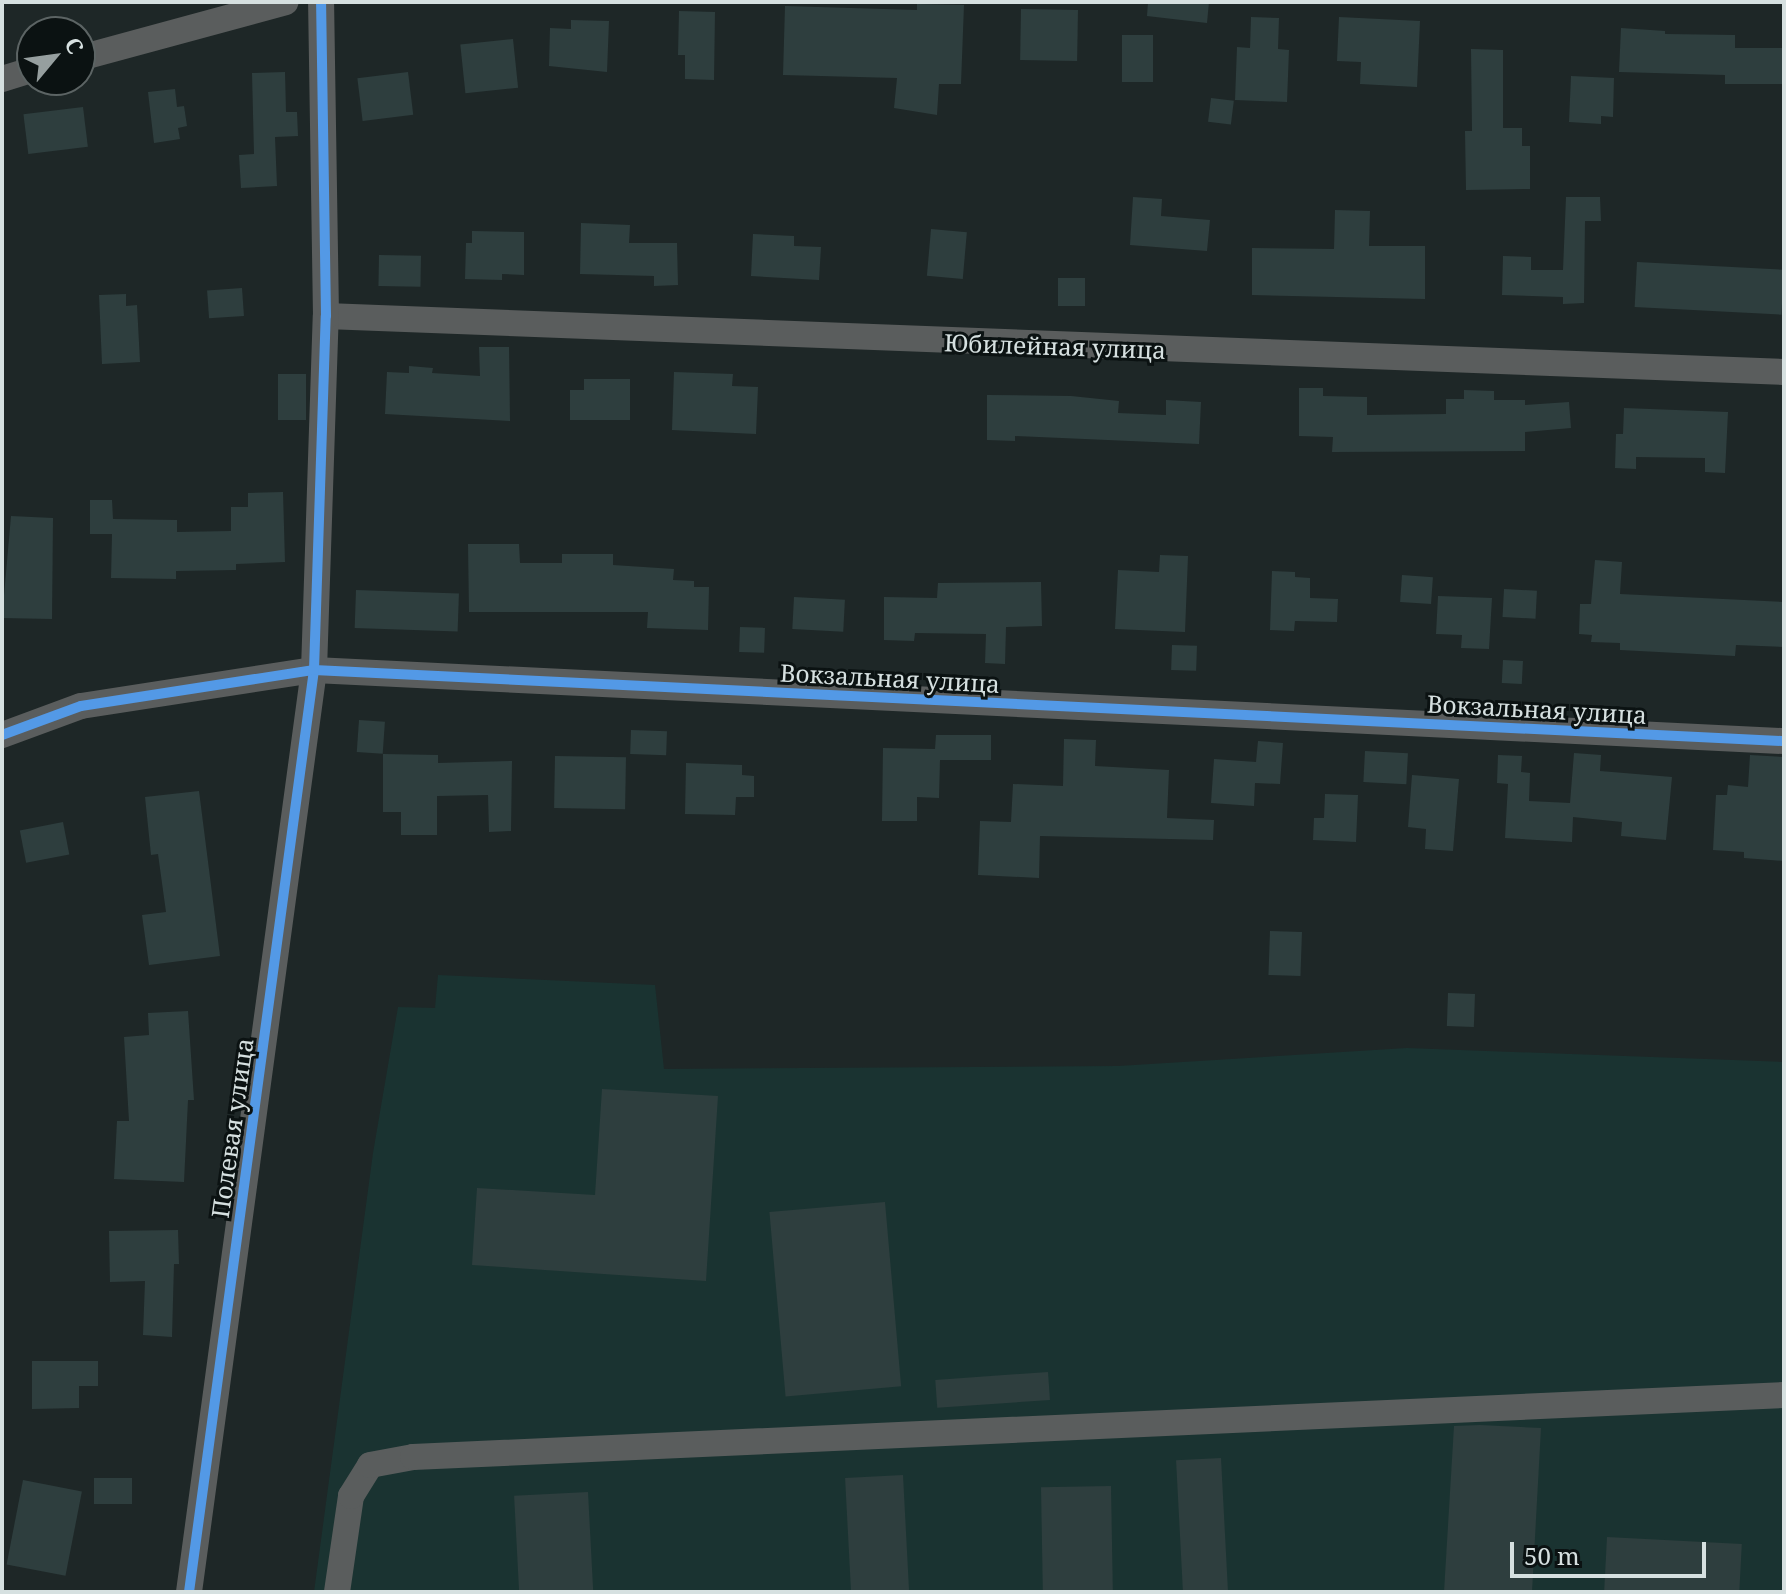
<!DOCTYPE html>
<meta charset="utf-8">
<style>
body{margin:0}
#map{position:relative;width:1786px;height:1594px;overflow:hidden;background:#1e2727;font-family:"Noto Serif",serif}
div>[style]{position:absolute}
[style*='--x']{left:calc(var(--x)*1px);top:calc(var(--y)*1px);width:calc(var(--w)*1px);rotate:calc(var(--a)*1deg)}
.built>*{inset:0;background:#1a3331}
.building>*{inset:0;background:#2e3e3e;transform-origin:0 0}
.minor>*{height:26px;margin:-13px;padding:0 13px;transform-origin:13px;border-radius:13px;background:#5a5d5d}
.cycleway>*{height:10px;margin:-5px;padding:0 5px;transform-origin:5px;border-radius:5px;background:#5399e6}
span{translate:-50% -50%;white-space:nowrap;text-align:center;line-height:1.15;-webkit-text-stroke:6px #0b1212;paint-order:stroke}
.street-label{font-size:24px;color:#d6e0e0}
.frame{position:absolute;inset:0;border:4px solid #d6e0e0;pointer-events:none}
.north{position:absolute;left:16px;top:16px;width:80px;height:80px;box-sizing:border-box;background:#0b1212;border:2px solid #5c6464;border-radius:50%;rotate:61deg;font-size:22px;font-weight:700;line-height:32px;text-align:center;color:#d6e0e0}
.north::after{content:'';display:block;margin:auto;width:28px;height:36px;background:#969f9f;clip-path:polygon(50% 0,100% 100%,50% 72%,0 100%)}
.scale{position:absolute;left:1510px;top:1542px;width:196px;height:36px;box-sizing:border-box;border:4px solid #d6e0e0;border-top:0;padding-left:10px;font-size:24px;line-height:28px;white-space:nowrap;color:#d6e0e0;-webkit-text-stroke:6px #0b1212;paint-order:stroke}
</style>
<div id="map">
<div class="built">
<div style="clip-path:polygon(438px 975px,655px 985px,664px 1069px,1118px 1066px,1407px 1048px,1784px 1062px,1784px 1592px,314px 1592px,373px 1153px,398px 1007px,435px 1008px)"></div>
</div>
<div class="building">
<div style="clip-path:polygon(1148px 2px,1209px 2px,1207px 23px,1147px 16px)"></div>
<div style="clip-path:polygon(917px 4px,964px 5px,961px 84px,939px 84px,937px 115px,894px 108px,897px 78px,783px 75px,785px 6px,917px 10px)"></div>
<div style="left:1021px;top:9px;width:57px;height:51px;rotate:1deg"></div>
<div style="clip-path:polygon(679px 11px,715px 12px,714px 80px,685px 79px,685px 55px,678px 55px)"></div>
<div style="clip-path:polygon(1251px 17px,1279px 18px,1278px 49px,1289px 50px,1287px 102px,1235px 100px,1237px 47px,1250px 48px)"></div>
<div style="clip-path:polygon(1339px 17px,1420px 21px,1417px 87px,1360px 84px,1361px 62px,1337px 61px)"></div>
<div style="clip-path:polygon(571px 20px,609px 21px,607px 72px,549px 66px,550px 28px,571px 29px)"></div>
<div style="clip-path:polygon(1621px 28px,1665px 31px,1665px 34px,1735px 35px,1735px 48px,1784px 48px,1784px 84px,1725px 84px,1725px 75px,1619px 72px)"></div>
<div style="left:1122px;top:35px;width:31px;height:47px"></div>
<div style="left:513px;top:39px;width:49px;height:53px;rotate:84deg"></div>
<div style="clip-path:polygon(1471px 49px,1503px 50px,1503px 128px,1522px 128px,1522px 146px,1530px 146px,1530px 189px,1466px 190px,1465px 131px,1472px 131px)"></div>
<div style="clip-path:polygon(285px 72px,286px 112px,297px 112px,298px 136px,275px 137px,277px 186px,241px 188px,239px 155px,254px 154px,252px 73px)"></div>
<div style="left:408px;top:72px;width:43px;height:51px;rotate:83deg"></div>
<div style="clip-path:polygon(1571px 76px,1614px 78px,1613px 117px,1601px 116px,1601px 124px,1569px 122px)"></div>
<div style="clip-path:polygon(175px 89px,177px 107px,184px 106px,187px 126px,178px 128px,180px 139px,154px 143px,148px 92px)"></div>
<div style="left:1211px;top:98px;width:23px;height:24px;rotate:7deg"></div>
<div style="left:83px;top:107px;width:40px;height:60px;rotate:83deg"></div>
<div style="clip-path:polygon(1133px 197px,1162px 199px,1161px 216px,1210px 220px,1207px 251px,1130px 245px)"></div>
<div style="clip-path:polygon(1566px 197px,1600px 197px,1601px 221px,1585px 221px,1584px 303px,1563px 304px,1563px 297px,1502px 295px,1503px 256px,1531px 257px,1531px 270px,1563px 270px)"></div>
<div style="clip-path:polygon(1335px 210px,1370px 211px,1369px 246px,1425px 246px,1425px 299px,1252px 295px,1252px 248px,1334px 249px)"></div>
<div style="clip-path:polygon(581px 223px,630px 225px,629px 243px,677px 243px,678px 285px,654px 286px,654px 276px,580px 274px)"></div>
<div style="left:931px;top:229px;width:36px;height:47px;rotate:5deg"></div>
<div style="clip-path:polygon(472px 231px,524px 232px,524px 275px,502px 274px,502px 280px,465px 279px,466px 243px,472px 243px)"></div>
<div style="clip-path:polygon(753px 234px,794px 236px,794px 246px,821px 247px,819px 280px,751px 276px)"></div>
<div style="left:379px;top:255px;width:42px;height:31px;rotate:1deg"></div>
<div style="left:1637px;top:262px;width:147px;height:45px;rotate:3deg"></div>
<div style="left:1085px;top:278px;width:28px;height:27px;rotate:90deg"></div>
<div style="left:242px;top:288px;width:28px;height:35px;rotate:86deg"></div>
<div style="clip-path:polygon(126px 294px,126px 306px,137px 305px,140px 362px,102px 364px,99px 295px)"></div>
<div style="clip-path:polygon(479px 347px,509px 347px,510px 421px,385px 414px,387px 372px,409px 373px,409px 366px,433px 368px,432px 373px,480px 376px)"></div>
<div style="clip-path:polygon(674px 372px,733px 374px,732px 386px,758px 387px,756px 434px,672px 430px)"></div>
<div style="left:278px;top:374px;width:28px;height:46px"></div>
<div style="clip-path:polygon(584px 379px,630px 379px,630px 420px,570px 420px,570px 390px,584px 390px)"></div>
<div style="clip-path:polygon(1299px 388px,1323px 388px,1323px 396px,1367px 397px,1367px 415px,1446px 414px,1446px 399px,1464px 399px,1464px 390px,1494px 391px,1494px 400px,1525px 400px,1525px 405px,1569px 402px,1571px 428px,1525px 432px,1525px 451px,1332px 452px,1333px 437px,1299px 436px)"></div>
<div style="clip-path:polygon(987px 395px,1071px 396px,1119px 401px,1118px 413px,1166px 415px,1166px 400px,1201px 402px,1199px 444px,1015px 436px,1015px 441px,987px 440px)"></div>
<div style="clip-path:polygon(1624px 408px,1728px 412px,1725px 473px,1705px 472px,1705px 458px,1636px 457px,1636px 469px,1615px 468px,1616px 434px,1623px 434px)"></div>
<div style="clip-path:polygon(283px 492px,285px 562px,236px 564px,236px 570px,176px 571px,176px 579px,111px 578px,112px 534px,90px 534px,90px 500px,112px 500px,113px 519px,177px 520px,177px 532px,231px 531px,231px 507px,248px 507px,248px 493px)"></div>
<div style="clip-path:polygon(11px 516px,53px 518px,52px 619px,2px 618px)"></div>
<div style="clip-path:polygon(468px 544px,519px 544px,520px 563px,562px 563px,562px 554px,613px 554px,613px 565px,674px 569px,673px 580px,694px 581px,694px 587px,709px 587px,708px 630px,647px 628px,648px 612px,469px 612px)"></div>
<div style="clip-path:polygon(1160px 555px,1188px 556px,1185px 632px,1115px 629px,1118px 570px,1159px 572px)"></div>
<div style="clip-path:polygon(1595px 560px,1622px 562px,1620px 594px,1784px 602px,1784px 647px,1736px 645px,1735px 656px,1620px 650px,1620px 643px,1591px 642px,1592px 635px,1579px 634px,1580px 604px,1591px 604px)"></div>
<div style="clip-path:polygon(1272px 571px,1295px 572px,1295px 577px,1310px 578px,1310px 598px,1338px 599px,1337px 622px,1295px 621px,1294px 631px,1270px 630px)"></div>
<div style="left:1402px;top:575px;width:31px;height:27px;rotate:4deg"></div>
<div style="clip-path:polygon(1041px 582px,1042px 626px,1006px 627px,1005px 664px,985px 663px,986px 634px,915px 633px,914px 641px,884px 640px,884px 597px,937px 598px,938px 583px)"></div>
<div style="left:1504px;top:589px;width:33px;height:28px;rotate:3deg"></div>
<div style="left:356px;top:590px;width:103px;height:38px;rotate:2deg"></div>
<div style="clip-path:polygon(1438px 596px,1492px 598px,1489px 649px,1461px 648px,1462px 635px,1436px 634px)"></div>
<div style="left:794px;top:597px;width:51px;height:32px;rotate:3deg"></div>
<div style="left:740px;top:627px;width:25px;height:25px;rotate:2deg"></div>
<div style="left:1172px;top:645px;width:25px;height:25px;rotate:2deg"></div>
<div style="left:1503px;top:660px;width:20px;height:23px;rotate:3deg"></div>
<div style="left:359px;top:720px;width:26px;height:32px;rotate:4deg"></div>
<div style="left:631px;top:730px;width:36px;height:24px;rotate:2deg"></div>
<div style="clip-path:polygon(936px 735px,991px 735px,991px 760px,940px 760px,939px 798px,917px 797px,917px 821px,882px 821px,883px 748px,935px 749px)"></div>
<div style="clip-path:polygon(1064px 739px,1096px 740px,1095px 766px,1169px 770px,1167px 818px,1214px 820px,1213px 840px,1040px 836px,1039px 878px,978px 875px,980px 821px,1011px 822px,1013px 784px,1063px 786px)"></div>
<div style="clip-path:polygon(1258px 741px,1283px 743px,1280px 784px,1255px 783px,1254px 806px,1211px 803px,1214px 759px,1256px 762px)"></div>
<div style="left:1365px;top:751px;width:43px;height:31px;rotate:3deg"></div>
<div style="clip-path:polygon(1574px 753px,1601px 755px,1600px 771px,1672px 777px,1666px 840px,1621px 836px,1622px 822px,1573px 817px,1572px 842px,1505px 838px,1508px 784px,1497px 783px,1498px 755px,1522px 756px,1521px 772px,1530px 773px,1529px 801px,1570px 803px)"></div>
<div style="clip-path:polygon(383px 754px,438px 755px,438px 763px,512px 761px,511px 831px,489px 832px,488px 795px,437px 796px,437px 835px,401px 835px,401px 812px,383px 812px)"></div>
<div style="clip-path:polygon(1750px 755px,1784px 757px,1784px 861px,1744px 858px,1744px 852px,1713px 850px,1716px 795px,1727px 795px,1728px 785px,1748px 787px)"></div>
<div style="left:555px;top:756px;width:71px;height:52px;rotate:1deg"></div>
<div style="clip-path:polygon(686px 763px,742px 765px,742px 775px,754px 776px,754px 797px,736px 797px,735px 815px,685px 814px)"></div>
<div style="clip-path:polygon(1412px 775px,1459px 779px,1453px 851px,1425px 849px,1426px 829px,1408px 827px)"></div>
<div style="clip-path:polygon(199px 791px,220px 956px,149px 965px,142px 915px,166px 912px,158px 854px,151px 855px,145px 797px)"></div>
<div style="clip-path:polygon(1325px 794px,1358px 795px,1356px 842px,1313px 840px,1314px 818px,1324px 818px)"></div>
<div style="left:63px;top:822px;width:33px;height:44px;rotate:79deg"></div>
<div style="left:1270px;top:931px;width:32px;height:44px;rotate:2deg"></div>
<div style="left:1448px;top:993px;width:27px;height:33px;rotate:2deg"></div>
<div style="clip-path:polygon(188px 1011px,194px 1100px,188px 1100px,184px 1182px,114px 1179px,117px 1121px,129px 1121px,124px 1037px,149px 1035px,148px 1013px)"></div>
<div style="clip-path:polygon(602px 1089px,718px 1096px,706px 1281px,472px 1265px,477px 1188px,595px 1195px)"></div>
<div style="left:885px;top:1202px;width:185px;height:116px;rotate:85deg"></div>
<div style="clip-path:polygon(178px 1230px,179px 1264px,174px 1264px,172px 1337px,143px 1335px,145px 1281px,110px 1282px,109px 1231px)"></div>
<div style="clip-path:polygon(32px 1361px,98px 1361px,98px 1386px,79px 1386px,79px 1408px,32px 1409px)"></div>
<div style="left:1048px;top:1372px;width:28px;height:113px;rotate:86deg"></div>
<div style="clip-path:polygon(1480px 1425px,1541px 1428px,1532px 1592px,1444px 1592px,1454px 1426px)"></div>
<div style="left:1221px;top:1458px;width:134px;height:45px;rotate:87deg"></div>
<div style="left:903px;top:1475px;width:117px;height:58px;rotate:87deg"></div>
<div style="left:94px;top:1478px;width:38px;height:26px"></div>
<div style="left:23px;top:1480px;width:60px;height:86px;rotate:11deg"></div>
<div style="left:1111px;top:1486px;width:106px;height:70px;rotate:89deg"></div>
<div style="left:588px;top:1492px;width:100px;height:74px;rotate:87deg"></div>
<div style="left:1607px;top:1537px;width:135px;height:53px;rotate:3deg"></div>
</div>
<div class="minor">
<div style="--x:80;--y:58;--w:213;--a:-15.2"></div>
<div style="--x:2;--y:79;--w:31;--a:-17"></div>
<div style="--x:326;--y:316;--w:1459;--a:2.2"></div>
<div style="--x:2;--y:735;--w:84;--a:-20.2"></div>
<div style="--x:81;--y:706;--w:236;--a:-8.8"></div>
<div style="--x:314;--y:670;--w:1472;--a:2.77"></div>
<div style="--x:189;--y:1592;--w:930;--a:-82.28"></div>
<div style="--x:314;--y:670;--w:354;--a:-88.1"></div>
<div style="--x:326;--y:316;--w:314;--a:-90.9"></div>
<div style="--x:337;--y:1592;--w:97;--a:-81.7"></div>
<div style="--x:351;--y:1496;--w:36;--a:-58"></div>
<div style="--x:370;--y:1465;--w:44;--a:-10.5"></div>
<div style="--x:413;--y:1457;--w:1372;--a:-2.59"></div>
</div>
<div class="cycleway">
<div style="--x:2;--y:735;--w:84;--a:-20.2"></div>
<div style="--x:81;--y:706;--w:236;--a:-8.8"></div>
<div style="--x:314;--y:670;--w:1472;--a:2.77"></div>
<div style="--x:189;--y:1592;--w:930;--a:-82.28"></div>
<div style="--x:314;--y:670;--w:354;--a:-88.1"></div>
<div style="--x:326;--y:316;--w:314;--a:-90.9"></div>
</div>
<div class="street-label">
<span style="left:1055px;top:346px;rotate:2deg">Юбилейная улица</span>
<span style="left:890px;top:678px;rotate:3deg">Вокзальная улица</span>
<span style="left:1537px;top:709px;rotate:3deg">Вокзальная улица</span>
<span style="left:232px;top:1128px;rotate:-82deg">Полевая улица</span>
</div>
<div class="frame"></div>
<div class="north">С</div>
<div class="scale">50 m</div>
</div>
